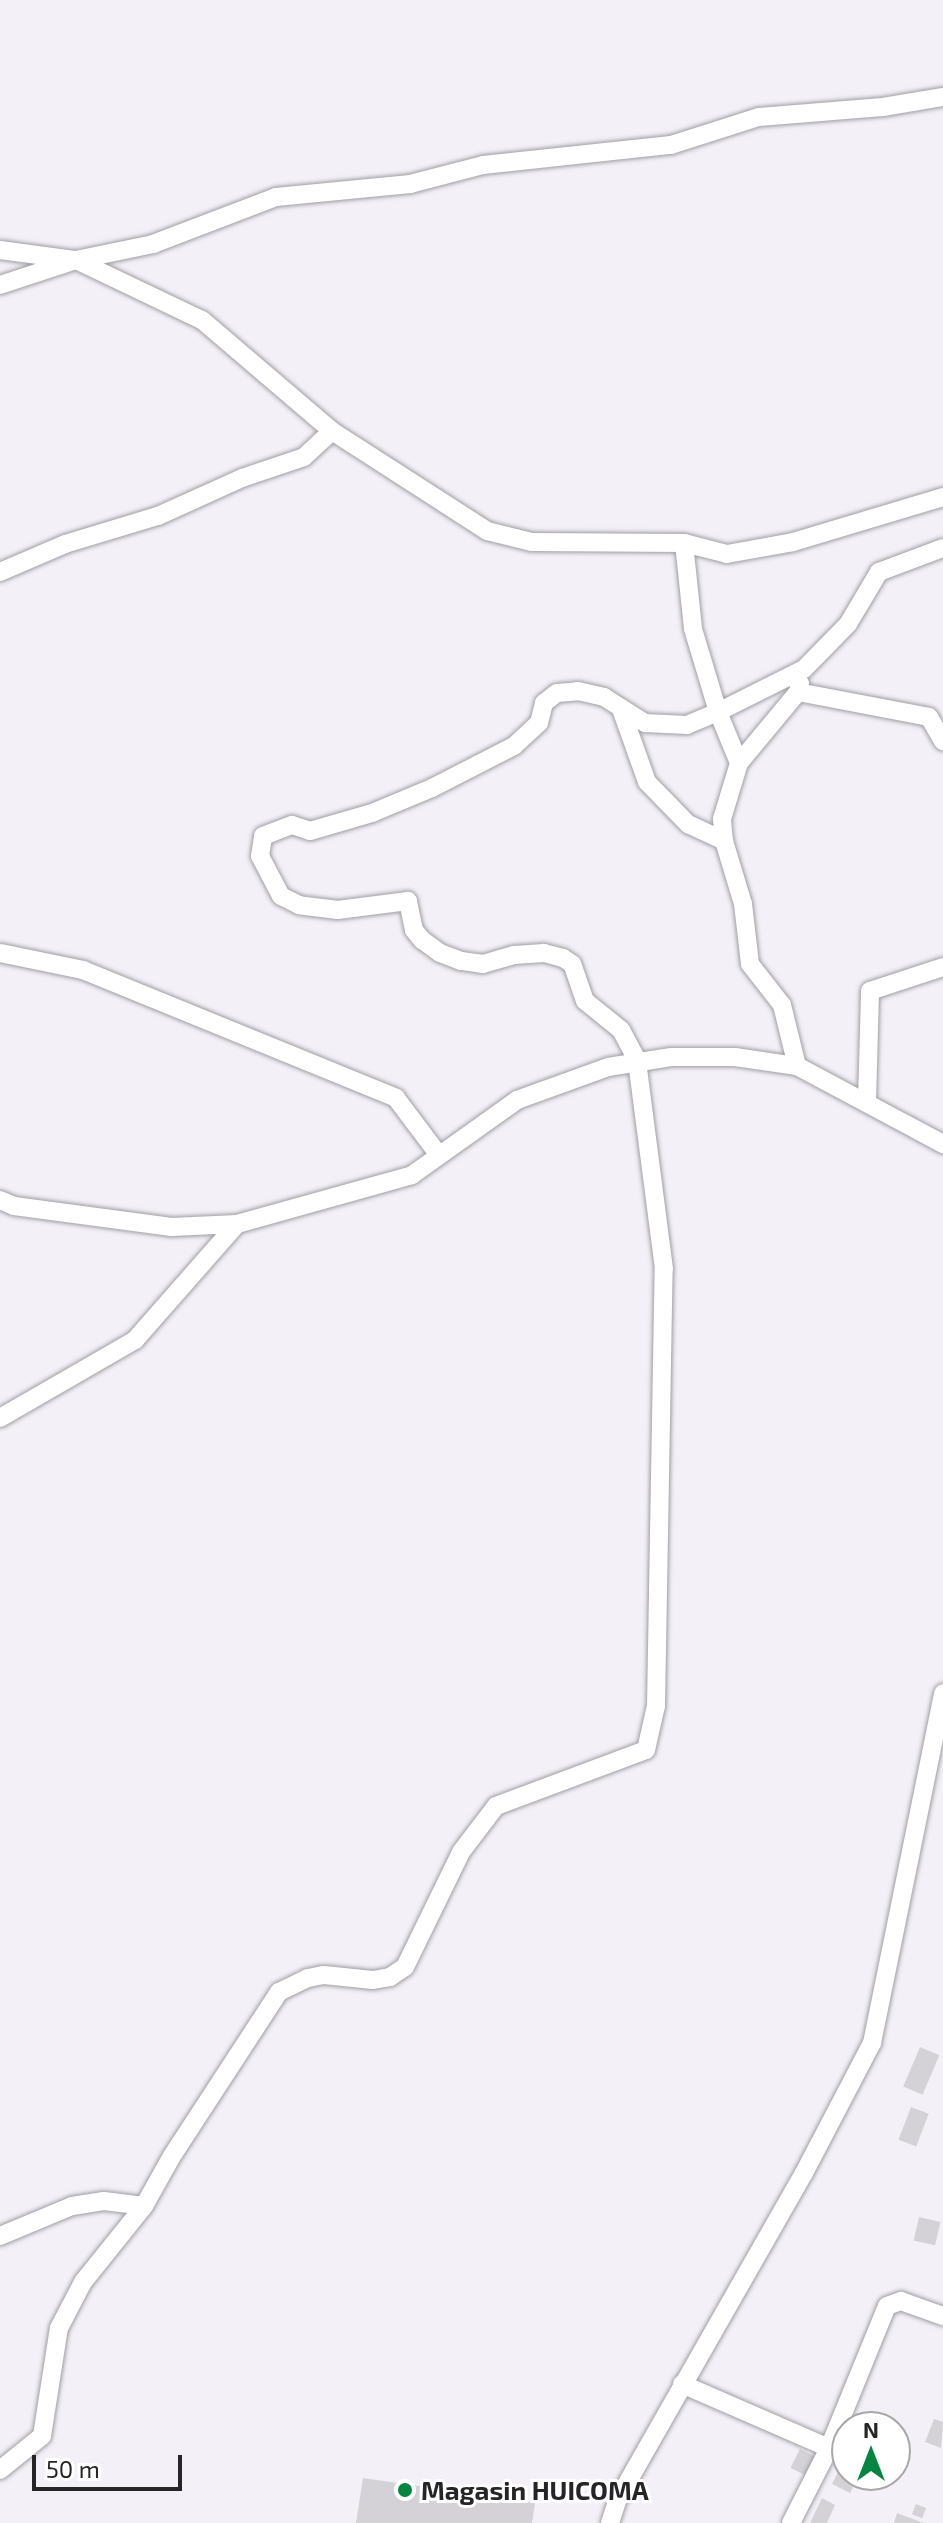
<!DOCTYPE html>
<style>
body{margin:0}
#map{position:relative;width:943px;height:2523px;overflow:hidden;background:#f3f1f7;font-family:"Exo 2",sans-serif}
div>[style]{position:absolute}
[style*='--x']{left:calc(var(--x)*1px);top:calc(var(--y)*1px);width:calc(var(--w)*1px);rotate:calc(var(--a)*1deg)}
.building>*{inset:0;background:#d4d2d7;transform-origin:0 0}
.roads{filter:drop-shadow(0 0 2px #a09ea4) drop-shadow(0 0 2px #a09ea4)}
.minor>*{height:18px;margin:-9px;padding:0 9px;transform-origin:9px;border-radius:9px;background:#fff}
.dots>*{width:22px;height:22px;translate:-50% -50%;box-sizing:border-box;border:4px solid #fff;border-radius:50%}
span{translate:-50% -50%;white-space:nowrap;text-align:center;line-height:1.15;-webkit-text-stroke:6px #fff;paint-order:stroke}
.poi-label{font-size:26px;color:#252426;font-weight:700}
.left{translate:0 -50%;text-align:left}
.north{position:absolute;left:831px;top:2411px;width:80px;height:80px;box-sizing:border-box;background:#fff;border:2px solid #a8a7a8;border-radius:50%;rotate:0deg;font-size:22px;font-weight:700;line-height:32px;text-align:center;color:#252426}
.north::after{content:'';display:block;margin:auto;width:28px;height:36px;background:#058640;clip-path:polygon(50% 0,100% 100%,50% 72%,0 100%)}
.scale{position:absolute;left:32px;top:2455px;width:150px;height:36px;box-sizing:border-box;border:4px solid #252426;border-top:0;padding-left:10px;font-size:24px;line-height:28px;white-space:nowrap;color:#252426;-webkit-text-stroke:6px #fff;paint-order:stroke}
</style>
<div id="map">
<div class="building">
<div style="left:920px;top:2047px;width:21px;height:43px;rotate:23deg"></div>
<div style="left:911px;top:2107px;width:19px;height:35px;rotate:21deg"></div>
<div style="left:919px;top:2217px;width:22px;height:24px;rotate:13deg"></div>
<div style="clip-path:polygon(857px 2413px,885px 2427px,854px 2427px,851px 2425px)"></div>
<div style="clip-path:polygon(934px 2419px,943px 2422px,941px 2448px,925px 2442px)"></div>
<div style="clip-path:polygon(895px 2432px,902px 2435px,895px 2450px)"></div>
<div style="left:800px;top:2449px;width:20px;height:21px;rotate:27deg"></div>
<div style="clip-path:polygon(843px 2462px,847px 2465px,847px 2475px,860px 2475px,850px 2493px,832px 2484px)"></div>
<div style="clip-path:polygon(363px 2478px,535px 2503px,532px 2523px,356px 2523px)"></div>
<div style="clip-path:polygon(822px 2498px,835px 2505px,827px 2523px,810px 2523px)"></div>
<div style="left:916px;top:2504px;width:11px;height:11px;rotate:22deg"></div>
<div style="clip-path:polygon(897px 2513px,924px 2523px,894px 2523px)"></div>
</div>
<div class="roads">
<div class="minor">
<div style="--x:0;--y:250;--w:77;--a:7.5"></div>
<div style="--x:76;--y:260;--w:140;--a:25.5"></div>
<div style="--x:202;--y:320;--w:171;--a:40.5"></div>
<div style="--x:332;--y:431;--w:184;--a:32.8"></div>
<div style="--x:487;--y:531;--w:46;--a:13.7"></div>
<div style="--x:532;--y:542;--w:152;--a:0.4"></div>
<div style="--x:684;--y:543;--w:44;--a:14.3"></div>
<div style="--x:727;--y:554;--w:67;--a:-10.3"></div>
<div style="--x:793;--y:542;--w:157;--a:-16.7"></div>
<div style="--x:0;--y:285;--w:80;--a:-18.2"></div>
<div style="--x:76;--y:260;--w:79;--a:-11.7"></div>
<div style="--x:153;--y:244;--w:132;--a:-20.9"></div>
<div style="--x:276;--y:197;--w:135;--a:-5.5"></div>
<div style="--x:410;--y:184;--w:75;--a:-14.6"></div>
<div style="--x:483;--y:165;--w:189;--a:-6.1"></div>
<div style="--x:671;--y:145;--w:92;--a:-17.7"></div>
<div style="--x:759;--y:117;--w:124;--a:-4.6"></div>
<div style="--x:883;--y:107;--w:61;--a:-9.5"></div>
<div style="--x:684;--y:543;--w:86;--a:84"></div>
<div style="--x:693;--y:629;--w:87;--a:73.2"></div>
<div style="--x:718;--y:712;--w:55;--a:67.6"></div>
<div style="--x:739;--y:763;--w:59;--a:106.9"></div>
<div style="--x:722;--y:819;--w:22;--a:85"></div>
<div style="--x:724;--y:841;--w:66;--a:73.2"></div>
<div style="--x:743;--y:904;--w:60;--a:83.3"></div>
<div style="--x:750;--y:964;--w:52;--a:52"></div>
<div style="--x:782;--y:1005;--w:63;--a:76.2"></div>
<div style="--x:0;--y:572;--w:71;--a:-23.3"></div>
<div style="--x:65;--y:544;--w:97;--a:-16.8"></div>
<div style="--x:158;--y:516;--w:92;--a:-24.3"></div>
<div style="--x:242;--y:478;--w:65;--a:-18.7"></div>
<div style="--x:304;--y:457;--w:38;--a:-43"></div>
<div style="--x:798;--y:692;--w:133;--a:10.8"></div>
<div style="--x:929;--y:717;--w:28;--a:60"></div>
<div style="--x:621;--y:709;--w:77;--a:70.4"></div>
<div style="--x:647;--y:782;--w:59;--a:45.7"></div>
<div style="--x:688;--y:824;--w:40;--a:25"></div>
<div style="--x:739;--y:763;--w:92;--a:-50.3"></div>
<div style="--x:798;--y:692;--w:9;--a:-77"></div>
<div style="--x:0;--y:953;--w:85;--a:11.6"></div>
<div style="--x:83;--y:970;--w:338;--a:22.2"></div>
<div style="--x:396;--y:1098;--w:70;--a:53.1"></div>
<div style="--x:867;--y:1101;--w:110;--a:-88.4"></div>
<div style="--x:870;--y:991;--w:77;--a:-18.2"></div>
<div style="--x:0;--y:1200;--w:15;--a:23"></div>
<div style="--x:14;--y:1206;--w:159;--a:7.6"></div>
<div style="--x:172;--y:1227;--w:65;--a:-2.6"></div>
<div style="--x:237;--y:1224;--w:182;--a:-15.6"></div>
<div style="--x:412;--y:1175;--w:129;--a:-35.5"></div>
<div style="--x:517;--y:1100;--w:97;--a:-19.9"></div>
<div style="--x:608;--y:1067;--w:64;--a:-9"></div>
<div style="--x:671;--y:1057;--w:64;--a:0"></div>
<div style="--x:735;--y:1057;--w:63;--a:8.3"></div>
<div style="--x:797;--y:1066;--w:166;--a:28.1"></div>
<div style="--x:0;--y:1418;--w:156;--a:-30"></div>
<div style="--x:135;--y:1340;--w:154;--a:-48.7"></div>
<div style="--x:0;--y:2236;--w:78;--a:-22.6"></div>
<div style="--x:72;--y:2206;--w:32;--a:-9"></div>
<div style="--x:104;--y:2201;--w:40;--a:7.1"></div>
<div style="--x:682;--y:2384;--w:160;--a:23.5"></div>
<div style="--x:0;--y:2470;--w:54;--a:-39"></div>
<div style="--x:42;--y:2436;--w:109;--a:-81.1"></div>
<div style="--x:59;--y:2328;--w:52;--a:-62.4"></div>
<div style="--x:83;--y:2282;--w:97;--a:-51.2"></div>
<div style="--x:144;--y:2206;--w:57;--a:-60.8"></div>
<div style="--x:172;--y:2156;--w:196;--a:-56.9"></div>
<div style="--x:279;--y:1992;--w:32;--a:-26"></div>
<div style="--x:308;--y:1978;--w:16;--a:-11"></div>
<div style="--x:324;--y:1975;--w:49;--a:5.8"></div>
<div style="--x:373;--y:1980;--w:17;--a:-10"></div>
<div style="--x:390;--y:1977;--w:18;--a:-34"></div>
<div style="--x:405;--y:1967;--w:128;--a:-64"></div>
<div style="--x:461;--y:1852;--w:58;--a:-52.7"></div>
<div style="--x:496;--y:1806;--w:160;--a:-20.5"></div>
<div style="--x:646;--y:1750;--w:45;--a:-77.2"></div>
<div style="--x:656;--y:1706;--w:437;--a:-89"></div>
<div style="--x:664;--y:1269;--w:211;--a:-97.4"></div>
<div style="--x:637;--y:1060;--w:34;--a:-118"></div>
<div style="--x:621;--y:1030;--w:46;--a:-141.1"></div>
<div style="--x:585;--y:1001;--w:39;--a:-109"></div>
<div style="--x:572;--y:964;--w:11;--a:-146"></div>
<div style="--x:563;--y:958;--w:20;--a:-165"></div>
<div style="--x:544;--y:953;--w:30;--a:176"></div>
<div style="--x:514;--y:955;--w:32;--a:164"></div>
<div style="--x:483;--y:964;--w:22;--a:-172"></div>
<div style="--x:461;--y:961;--w:22;--a:-159"></div>
<div style="--x:440;--y:953;--w:22;--a:-144"></div>
<div style="--x:422;--y:940;--w:13;--a:-129"></div>
<div style="--x:414;--y:930;--w:30;--a:-102"></div>
<div style="--x:408;--y:901;--w:71;--a:172.7"></div>
<div style="--x:338;--y:910;--w:39;--a:-173"></div>
<div style="--x:299;--y:905;--w:20;--a:-153"></div>
<div style="--x:281;--y:896;--w:45;--a:-117.7"></div>
<div style="--x:260;--y:856;--w:20;--a:-81"></div>
<div style="--x:263;--y:836;--w:31;--a:-21"></div>
<div style="--x:292;--y:825;--w:19;--a:18"></div>
<div style="--x:310;--y:831;--w:65;--a:-16.2"></div>
<div style="--x:372;--y:813;--w:65;--a:-22.6"></div>
<div style="--x:432;--y:788;--w:92;--a:-27.1"></div>
<div style="--x:514;--y:746;--w:34;--a:-43"></div>
<div style="--x:539;--y:723;--w:21;--a:-76"></div>
<div style="--x:544;--y:703;--w:16;--a:-38"></div>
<div style="--x:557;--y:693;--w:21;--a:-5"></div>
<div style="--x:578;--y:691;--w:27;--a:13"></div>
<div style="--x:604;--y:697;--w:49;--a:32.4"></div>
<div style="--x:645;--y:723;--w:42;--a:2.7"></div>
<div style="--x:687;--y:725;--w:34;--a:-23"></div>
<div style="--x:718;--y:712;--w:96;--a:-26.6"></div>
<div style="--x:804;--y:669;--w:63;--a:-45.6"></div>
<div style="--x:848;--y:624;--w:61;--a:-59.2"></div>
<div style="--x:879;--y:572;--w:68;--a:-20.6"></div>
<div style="--x:610;--y:2523;--w:25;--a:-72"></div>
<div style="--x:618;--y:2499;--w:375;--a:-60.3"></div>
<div style="--x:804;--y:2173;--w:147;--a:-62.4"></div>
<div style="--x:872;--y:2043;--w:357;--a:-78.5"></div>
<div style="--x:791;--y:2523;--w:84;--a:-63.1"></div>
<div style="--x:829;--y:2448;--w:153;--a:-67.8"></div>
<div style="--x:887;--y:2306;--w:15;--a:-20"></div>
<div style="--x:901;--y:2301;--w:45;--a:19.7"></div>
</div>
</div>
<div class="dots">
<div style="left:405px;top:2490px;background:#058640"></div>
</div>
<div class="poi-label">
<span class="left" style="left:421px;top:2490px">Magasin HUICOMA</span>
</div>
<div class="north">N</div>
<div class="scale">50 m</div>
</div>
